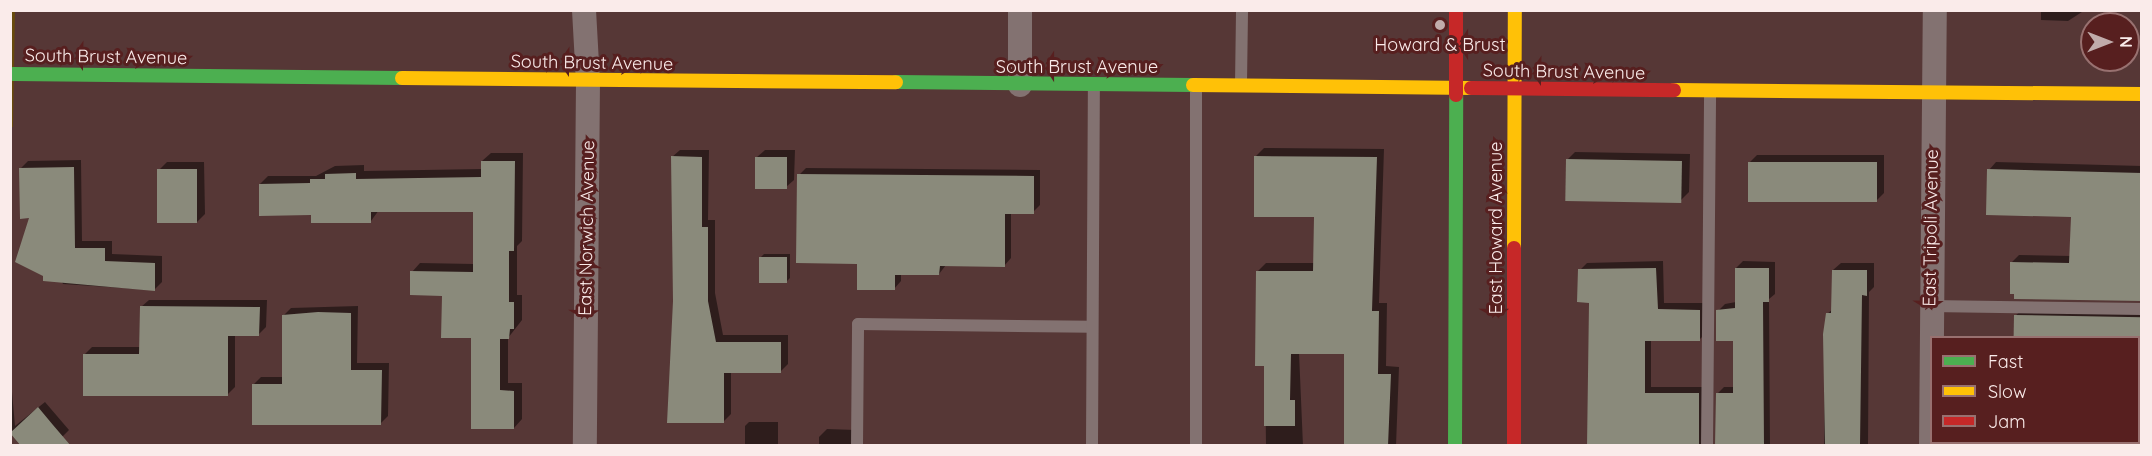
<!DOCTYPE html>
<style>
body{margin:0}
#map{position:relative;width:2152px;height:456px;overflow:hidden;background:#563736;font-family:Quicksand,sans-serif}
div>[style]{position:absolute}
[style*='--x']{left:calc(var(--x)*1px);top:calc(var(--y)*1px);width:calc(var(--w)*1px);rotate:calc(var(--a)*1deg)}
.green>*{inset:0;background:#674a0c}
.shadow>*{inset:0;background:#0007}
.building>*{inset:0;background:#8a8a7b;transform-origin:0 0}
.lane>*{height:12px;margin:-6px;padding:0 6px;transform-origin:6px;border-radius:6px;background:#837271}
.street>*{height:24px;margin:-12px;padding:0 12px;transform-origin:12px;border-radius:12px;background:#837271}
.fast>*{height:14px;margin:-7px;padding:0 7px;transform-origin:7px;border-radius:7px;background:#4caf50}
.slow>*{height:14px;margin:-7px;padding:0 7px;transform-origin:7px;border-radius:7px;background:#ffc107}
.jam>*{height:14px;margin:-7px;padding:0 7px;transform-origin:7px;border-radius:7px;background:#c62828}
.dots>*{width:16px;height:16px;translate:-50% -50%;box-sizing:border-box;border:3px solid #571f1f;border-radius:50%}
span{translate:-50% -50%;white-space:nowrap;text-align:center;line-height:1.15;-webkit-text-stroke:6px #571f1f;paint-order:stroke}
.poi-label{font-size:18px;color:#faebea}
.street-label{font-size:18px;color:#faebea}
.frame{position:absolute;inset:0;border:12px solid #faebea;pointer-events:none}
.legend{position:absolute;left:1930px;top:336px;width:210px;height:108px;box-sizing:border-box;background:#571f1f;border:2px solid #987170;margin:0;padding:8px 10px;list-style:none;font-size:18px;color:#faebea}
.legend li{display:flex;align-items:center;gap:12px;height:30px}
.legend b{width:30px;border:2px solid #987170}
.north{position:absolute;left:2080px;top:12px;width:60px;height:60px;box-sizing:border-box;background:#571f1f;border:2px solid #987170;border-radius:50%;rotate:90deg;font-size:16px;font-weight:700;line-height:24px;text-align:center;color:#faebea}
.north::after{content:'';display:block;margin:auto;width:21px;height:27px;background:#c1acab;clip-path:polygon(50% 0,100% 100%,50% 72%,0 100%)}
</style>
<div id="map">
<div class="green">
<div style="clip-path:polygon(15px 10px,13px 127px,11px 127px,10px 11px)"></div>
</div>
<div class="shadow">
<div style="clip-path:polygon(2041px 10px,2085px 10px,2068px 21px,2041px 20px)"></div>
<div style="clip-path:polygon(1264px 148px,1384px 149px,1379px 303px,1387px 303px,1386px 366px,1399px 367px,1396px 446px,1344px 446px,1346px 353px,1299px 352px,1303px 446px,1266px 446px,1265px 364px,1258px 271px,1266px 263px,1315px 263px,1315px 216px,1256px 156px)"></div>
<div style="clip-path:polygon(680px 150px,709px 150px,708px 220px,715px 220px,715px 293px,723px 335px,788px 335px,788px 364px,780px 372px,731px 372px,731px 414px,724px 421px,675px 301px,672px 157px)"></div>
<div style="clip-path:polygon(765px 150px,795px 150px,794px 180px,786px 187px,757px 157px)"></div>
<div style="clip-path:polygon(1575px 152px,1690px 154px,1689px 192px,1681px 200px,1567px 160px)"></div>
<div style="clip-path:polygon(491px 153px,523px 153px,522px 241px,517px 246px,517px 295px,522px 295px,522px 320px,508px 338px,508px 383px,522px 383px,522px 419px,514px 428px,472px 337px,444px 294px,412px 272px,420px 263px,474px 264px,474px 210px,379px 210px,371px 221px,312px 214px,260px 184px,268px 176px,316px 176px,335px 166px,364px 165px,364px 171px,482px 169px,482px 161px)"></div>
<div style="clip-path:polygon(1757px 155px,1884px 155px,1884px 193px,1876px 201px,1749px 163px)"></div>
<div style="clip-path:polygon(81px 160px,82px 241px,112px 241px,112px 254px,162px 256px,162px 282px,154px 290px,63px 284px,31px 217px,21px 168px,28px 161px)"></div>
<div style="clip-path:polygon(167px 162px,204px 162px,205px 214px,197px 222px,159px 170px)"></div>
<div style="clip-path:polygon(1996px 162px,2142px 166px,2142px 299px,2012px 262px,2019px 255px,2071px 256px,2072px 216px,1989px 170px)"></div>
<div style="clip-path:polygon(806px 168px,1040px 170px,1040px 205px,1033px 212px,1011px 212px,1011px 258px,1004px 266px,946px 265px,939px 274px,901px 274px,901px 281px,894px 289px,858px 263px,799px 175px)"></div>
<div style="clip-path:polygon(764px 254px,790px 254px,790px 278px,786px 282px,760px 258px)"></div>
<div style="clip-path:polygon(1663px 261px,1664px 303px,1706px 303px,1706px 333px,1699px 340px,1651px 340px,1651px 387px,1706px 387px,1712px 446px,1590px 446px,1590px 301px,1580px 270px,1587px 263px)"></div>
<div style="clip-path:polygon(1743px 261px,1775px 262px,1775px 294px,1769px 299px,1770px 446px,1717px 446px,1717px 394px,1724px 387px,1734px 387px,1735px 340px,1718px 311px,1725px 304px,1736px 302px,1736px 268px)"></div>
<div style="clip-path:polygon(1841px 263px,1874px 263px,1874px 287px,1869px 292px,1868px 446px,1824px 446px,1825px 334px,1827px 314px,1833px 309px,1833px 270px)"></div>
<div style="clip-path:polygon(149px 300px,267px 300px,266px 327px,258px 335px,235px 334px,235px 387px,227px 395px,84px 355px,92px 347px,141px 347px,141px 307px)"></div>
<div style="clip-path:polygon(358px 306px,357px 363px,389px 363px,388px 416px,380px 424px,253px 385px,261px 377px,284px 377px,284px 315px,291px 308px)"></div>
<div style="clip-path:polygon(2023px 309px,2142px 310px,2142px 446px,2002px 446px,2138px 442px,2138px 338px,2015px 316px)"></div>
<div style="clip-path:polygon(10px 369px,15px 426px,45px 402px,69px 430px,63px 436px,23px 446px,10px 430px)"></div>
<div style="clip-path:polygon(749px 422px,778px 422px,778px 446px,745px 446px,745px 426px)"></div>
<div style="clip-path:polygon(827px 429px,856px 430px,856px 446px,819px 446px,819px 437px)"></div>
</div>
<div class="building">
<div style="clip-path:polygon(671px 156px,702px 157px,702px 227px,708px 227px,708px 301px,716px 342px,781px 342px,781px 373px,724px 373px,724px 423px,667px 423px,673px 301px)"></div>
<div style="clip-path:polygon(1254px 156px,1377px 157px,1372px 311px,1379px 311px,1378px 374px,1391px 374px,1388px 446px,1344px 446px,1344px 354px,1291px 354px,1290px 400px,1295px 400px,1295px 426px,1264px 426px,1264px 366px,1255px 366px,1256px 271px,1313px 271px,1314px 217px,1254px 217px)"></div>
<div style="left:755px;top:157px;width:32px;height:32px"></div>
<div style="left:1566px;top:159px;width:116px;height:42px;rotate:1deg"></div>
<div style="clip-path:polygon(481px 161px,515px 161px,514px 251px,509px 251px,509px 302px,514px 302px,514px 329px,510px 329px,509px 339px,500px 339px,500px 390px,514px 391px,514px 429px,471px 429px,471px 338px,441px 338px,442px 296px,410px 295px,410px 271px,473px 272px,473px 212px,371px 212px,371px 223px,311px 223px,311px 215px,259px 216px,259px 184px,310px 183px,310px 179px,325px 179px,325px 174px,356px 173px,356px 179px,481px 177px)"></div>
<div style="left:1748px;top:162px;width:129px;height:40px"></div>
<div style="clip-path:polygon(74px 167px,75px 248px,105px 248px,105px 261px,155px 263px,155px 291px,43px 281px,43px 276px,15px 262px,29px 218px,20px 219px,19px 168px)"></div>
<div style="left:157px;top:169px;width:40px;height:54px"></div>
<div style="clip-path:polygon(1987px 169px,2142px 173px,2142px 301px,2014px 299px,2014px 294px,2010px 294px,2010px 262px,2069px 263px,2071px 217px,1986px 215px)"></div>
<div style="clip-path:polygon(797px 174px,1034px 176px,1034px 214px,1005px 214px,1005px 267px,940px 266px,939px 275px,895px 275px,895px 290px,857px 290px,857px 264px,796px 263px)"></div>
<div style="left:759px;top:257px;width:28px;height:26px"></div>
<div style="clip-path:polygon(1656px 268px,1658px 309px,1700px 310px,1700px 341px,1645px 341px,1645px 393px,1699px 393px,1699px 446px,1587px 446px,1589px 303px,1577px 302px,1578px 269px)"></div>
<div style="clip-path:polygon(1735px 268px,1769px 268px,1769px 302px,1763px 302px,1764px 446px,1715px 446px,1716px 393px,1733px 393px,1733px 341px,1716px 341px,1716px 310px,1735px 308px)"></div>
<div style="clip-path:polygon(1832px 270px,1867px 270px,1867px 296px,1862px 295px,1860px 446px,1825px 446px,1823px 334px,1826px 313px,1831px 313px)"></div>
<div style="clip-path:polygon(140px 306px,260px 307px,259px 336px,228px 336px,228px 396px,83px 396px,83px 354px,139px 354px)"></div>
<div style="clip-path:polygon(318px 312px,351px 313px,351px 370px,382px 370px,381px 425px,252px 425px,252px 384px,282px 384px,282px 315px)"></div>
<div style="left:2014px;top:315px;width:128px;height:23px;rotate:1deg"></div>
<div style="clip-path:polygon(38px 407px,53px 425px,71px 446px,21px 446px,10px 433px)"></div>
</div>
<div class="lane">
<div style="--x:1241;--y:84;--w:74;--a:-89.2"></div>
<div style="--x:1196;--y:87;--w:359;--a:90"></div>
<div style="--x:1930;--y:306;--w:212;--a:0.8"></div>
<div style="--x:857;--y:446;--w:122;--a:-89.5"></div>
<div style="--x:858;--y:324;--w:234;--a:0.7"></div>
<div style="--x:1092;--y:446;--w:359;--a:-89.7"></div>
<div style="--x:1707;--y:446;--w:353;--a:-89.5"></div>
</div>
<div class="street">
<div style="--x:584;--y:10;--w:71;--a:86.8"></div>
<div style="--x:588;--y:81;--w:365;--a:90.5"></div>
<div style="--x:1020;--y:85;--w:75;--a:-90"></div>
<div style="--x:1931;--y:446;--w:436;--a:-89.5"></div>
</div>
<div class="fast">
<div style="--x:13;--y:74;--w:389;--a:0.6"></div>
<div style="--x:896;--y:82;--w:297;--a:0.6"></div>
<div style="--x:1455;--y:446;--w:351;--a:-89.8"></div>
</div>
<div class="slow">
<div style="--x:402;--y:78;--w:494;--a:0.5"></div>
<div style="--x:1193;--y:85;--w:278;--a:0.6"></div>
<div style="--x:1674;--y:90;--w:468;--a:0.5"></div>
<div style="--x:1514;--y:248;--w:238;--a:-89.8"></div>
</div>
<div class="jam">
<div style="--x:1471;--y:88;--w:203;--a:0.6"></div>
<div style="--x:1456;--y:95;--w:85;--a:-90"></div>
<div style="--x:1514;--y:446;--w:198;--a:-90"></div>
</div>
<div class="dots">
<div style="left:1440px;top:25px;background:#c1acab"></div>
</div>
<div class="poi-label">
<span style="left:1440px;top:45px">Howard &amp; Brust</span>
</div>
<div class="street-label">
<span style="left:106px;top:57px;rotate:1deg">South Brust Avenue</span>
<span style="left:592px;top:63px;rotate:1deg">South Brust Avenue</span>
<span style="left:1077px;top:67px">South Brust Avenue</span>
<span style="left:1564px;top:72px;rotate:1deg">South Brust Avenue</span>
<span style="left:587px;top:228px;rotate:-89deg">East Norwich Avenue</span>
<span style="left:1496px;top:228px;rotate:-90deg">East Howard Avenue</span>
<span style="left:1931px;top:228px;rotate:-89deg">East Tripoli Avenue</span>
</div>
<div class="frame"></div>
<ul class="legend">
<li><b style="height:8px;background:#4caf50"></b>Fast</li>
<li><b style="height:8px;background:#ffc107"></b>Slow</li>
<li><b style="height:8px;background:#c62828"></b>Jam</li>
</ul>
<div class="north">N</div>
</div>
